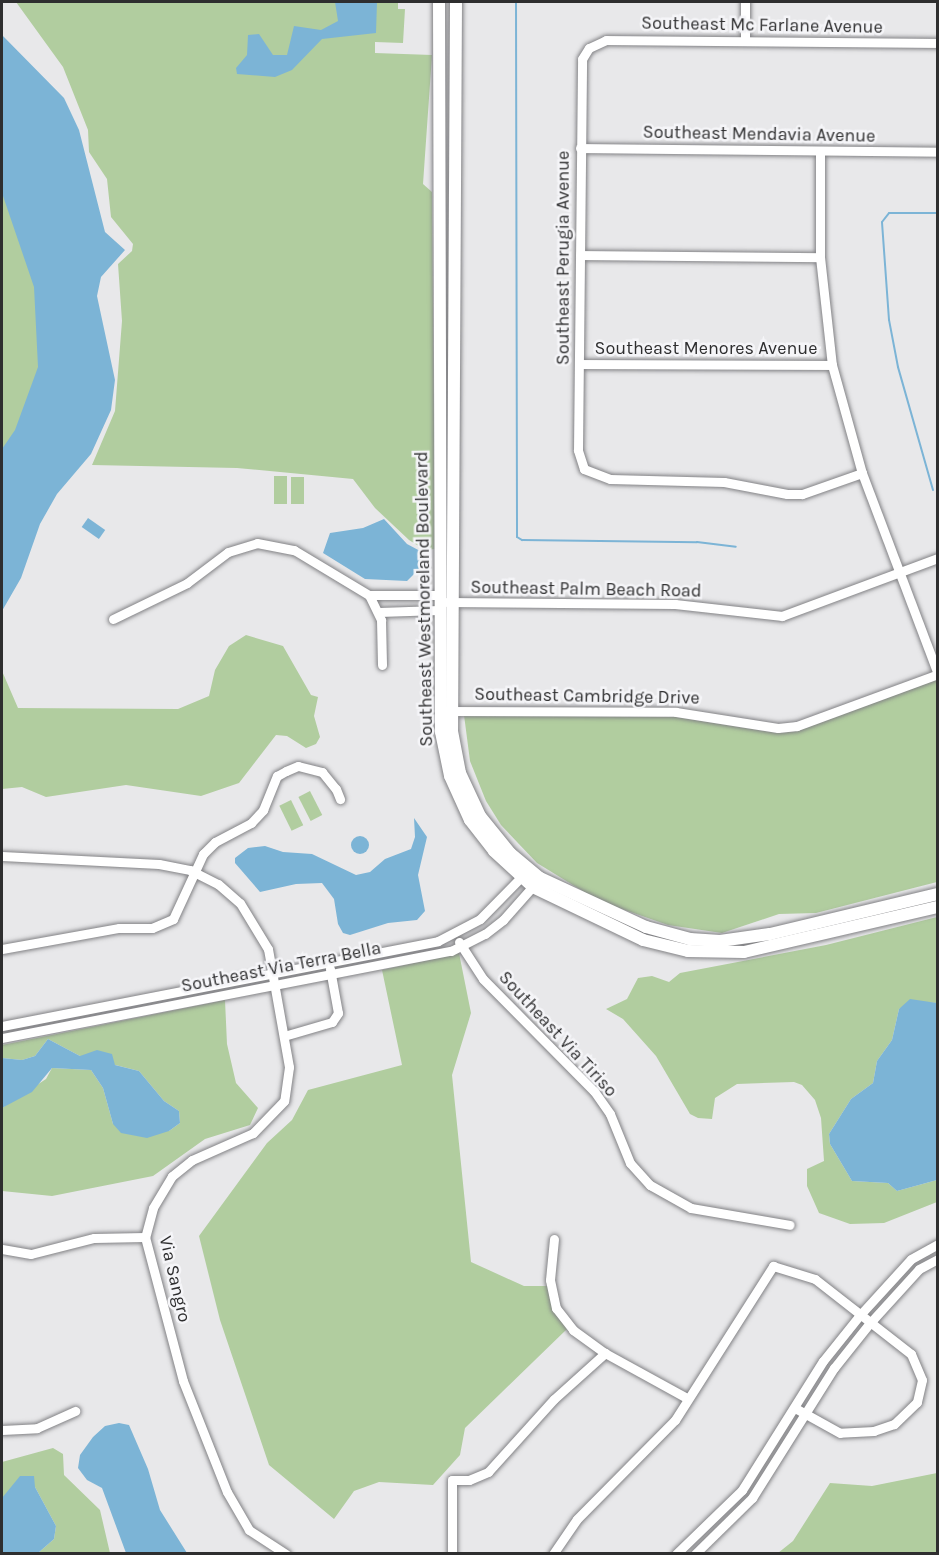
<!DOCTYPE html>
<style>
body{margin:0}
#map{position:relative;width:939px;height:1555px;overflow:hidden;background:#e8e8ea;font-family:Karla,sans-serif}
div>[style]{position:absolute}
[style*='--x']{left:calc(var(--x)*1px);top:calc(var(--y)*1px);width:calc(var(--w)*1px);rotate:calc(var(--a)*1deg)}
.green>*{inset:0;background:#b1cd9f;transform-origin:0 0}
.water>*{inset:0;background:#7cb4d6;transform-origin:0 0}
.round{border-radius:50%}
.stream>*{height:2px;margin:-1px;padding:0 1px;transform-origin:1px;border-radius:1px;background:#7cb4d6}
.roads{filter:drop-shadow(0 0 2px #828285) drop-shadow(0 0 2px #828285)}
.minor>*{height:9px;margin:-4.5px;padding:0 4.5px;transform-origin:4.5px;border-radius:4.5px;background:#fff}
.tertiary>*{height:12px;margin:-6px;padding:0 6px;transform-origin:6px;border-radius:6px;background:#fff}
span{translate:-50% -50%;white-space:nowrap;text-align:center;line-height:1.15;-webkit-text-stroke:5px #f5f5f8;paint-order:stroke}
.street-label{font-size:18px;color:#2e2e2f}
.frame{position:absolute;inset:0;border:3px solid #2e2e2f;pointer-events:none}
</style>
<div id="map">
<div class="green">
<div style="clip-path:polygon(16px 2px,398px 2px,398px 9px,405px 9px,403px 43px,375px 42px,375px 53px,432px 55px,423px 184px,432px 192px,435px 549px,425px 550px,409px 540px,375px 508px,353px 479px,237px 468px,92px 465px,115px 411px,122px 321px,118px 264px,132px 251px,133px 244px,111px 217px,107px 179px,89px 152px,88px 130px,63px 67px)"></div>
<div style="clip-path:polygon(2px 111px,71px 311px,2px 498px)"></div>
<div style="left:274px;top:476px;width:13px;height:28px"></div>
<div style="left:291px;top:477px;width:13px;height:27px"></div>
<div style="clip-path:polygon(246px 635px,283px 646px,311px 695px,318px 697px,314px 716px,320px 737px,316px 744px,306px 748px,287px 736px,276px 735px,239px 783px,201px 796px,126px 785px,46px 797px,22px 787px,2px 789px,2px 671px,18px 708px,178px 709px,209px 696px,215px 670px,229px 646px)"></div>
<div style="clip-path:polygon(937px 679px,937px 882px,816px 913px,779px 914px,722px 933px,668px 925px,599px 901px,537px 863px,501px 825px,486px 801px,470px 761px,464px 715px,676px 717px,777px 733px,797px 731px)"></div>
<div style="left:310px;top:791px;width:27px;height:13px;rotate:63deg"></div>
<div style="left:291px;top:800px;width:28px;height:13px;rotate:64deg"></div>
<div style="clip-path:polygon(937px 917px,937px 1003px,917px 1002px,899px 1009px,892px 1040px,877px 1061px,873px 1083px,851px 1099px,829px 1134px,830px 1144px,852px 1181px,888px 1183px,897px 1191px,937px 1180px,937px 1202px,884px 1223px,850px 1224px,819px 1213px,807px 1186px,807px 1169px,824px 1161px,821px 1118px,815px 1100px,802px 1085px,794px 1082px,737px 1084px,715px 1098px,712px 1119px,698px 1118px,690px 1114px,656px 1056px,623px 1019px,606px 1009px,627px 999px,638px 978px,652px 976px,669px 982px,680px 973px,826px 945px)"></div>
<div style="clip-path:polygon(459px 953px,471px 1013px,452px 1075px,471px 1262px,524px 1286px,548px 1286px,567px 1329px,465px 1428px,460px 1455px,433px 1485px,379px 1482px,354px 1491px,334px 1519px,269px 1465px,220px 1320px,199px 1236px,267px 1143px,292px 1120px,308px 1090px,402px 1065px,382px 970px)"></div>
<div style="clip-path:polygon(225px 1000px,227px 1044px,236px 1083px,258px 1108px,250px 1125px,205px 1139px,153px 1176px,52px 1196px,2px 1191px,2px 1108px,46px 1079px,52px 1068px,91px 1070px,103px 1088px,113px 1124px,169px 1131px,180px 1123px,179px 1111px,164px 1101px,139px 1071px,80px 1056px,48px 1039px,35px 1056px,22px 1060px,2px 1058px,2px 1045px)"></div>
<div style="clip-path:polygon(53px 1448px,63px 1454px,64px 1475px,100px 1510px,110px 1553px,38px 1553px,54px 1539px,56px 1526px,35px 1487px,2px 1498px,2px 1462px)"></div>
<div style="clip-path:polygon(937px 1473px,937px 1553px,778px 1553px,793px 1541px,830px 1483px,872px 1486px)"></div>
</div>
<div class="water">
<div style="clip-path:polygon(335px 2px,377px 2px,376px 33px,322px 39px,292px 70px,275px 77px,237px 74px,236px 68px,247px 55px,248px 35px,259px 34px,273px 55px,287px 55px,294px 26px,321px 30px,338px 21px)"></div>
<div style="clip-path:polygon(2px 35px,64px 98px,79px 130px,105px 232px,125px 250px,101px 277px,97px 296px,115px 380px,111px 410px,91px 454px,57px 494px,40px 524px,21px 578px,2px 611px,2px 449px,15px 430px,38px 367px,34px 287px,2px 193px)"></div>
<div style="left:88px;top:518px;width:21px;height:11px;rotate:35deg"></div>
<div style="clip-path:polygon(384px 519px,407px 544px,422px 552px,419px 569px,407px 581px,365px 579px,323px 553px,330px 533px,363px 528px)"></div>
<div style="clip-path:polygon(414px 818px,427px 837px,418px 875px,425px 911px,417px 920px,388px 923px,350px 935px,343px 933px,338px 924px,334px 899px,322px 883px,296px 884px,260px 892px,235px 863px,235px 858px,248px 848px,265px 846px,283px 852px,312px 854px,356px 875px,370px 872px,385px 859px,411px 849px,415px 837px)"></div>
<div class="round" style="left:351px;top:836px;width:18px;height:18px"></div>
<div style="clip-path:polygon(910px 999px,937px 1003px,937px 1180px,897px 1191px,888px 1183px,852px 1181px,830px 1144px,829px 1134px,851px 1099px,873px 1083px,877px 1061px,892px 1040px,899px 1009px)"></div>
<div style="clip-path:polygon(48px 1039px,80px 1056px,97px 1050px,112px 1054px,115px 1065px,139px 1071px,164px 1101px,179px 1111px,180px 1123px,169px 1131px,147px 1138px,121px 1133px,113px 1124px,103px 1088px,91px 1070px,52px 1068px,32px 1092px,2px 1108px,2px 1058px,22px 1060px,35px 1056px)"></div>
<div style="clip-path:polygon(119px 1423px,129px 1425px,148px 1469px,160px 1510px,187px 1553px,126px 1553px,102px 1488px,87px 1480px,78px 1468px,80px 1455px,93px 1437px,105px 1426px)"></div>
<div style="clip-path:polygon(20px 1476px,34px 1476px,35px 1487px,56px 1526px,54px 1539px,38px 1553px,2px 1553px,2px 1498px)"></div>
</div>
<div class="stream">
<div style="--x:516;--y:2;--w:535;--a:89.89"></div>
<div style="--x:517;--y:537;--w:6;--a:31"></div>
<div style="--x:522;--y:540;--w:175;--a:0.7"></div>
<div style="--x:697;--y:542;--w:39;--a:7"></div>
<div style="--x:933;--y:490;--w:128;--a:-105.9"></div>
<div style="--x:898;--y:367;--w:48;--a:-100.8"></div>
<div style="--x:889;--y:320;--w:98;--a:-94.1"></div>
<div style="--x:882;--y:222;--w:11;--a:-52"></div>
<div style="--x:889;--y:213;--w:49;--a:0"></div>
</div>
<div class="roads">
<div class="minor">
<div style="--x:745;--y:41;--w:39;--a:-90"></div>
<div style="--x:580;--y:148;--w:358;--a:0.6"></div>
<div style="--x:820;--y:152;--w:105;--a:90"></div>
<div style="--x:820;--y:257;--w:109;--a:83.7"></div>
<div style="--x:832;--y:365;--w:112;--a:74.5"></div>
<div style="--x:862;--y:473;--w:215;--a:69.3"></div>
<div style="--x:580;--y:255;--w:240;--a:0.5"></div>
<div style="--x:579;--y:364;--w:253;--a:0.2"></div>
<div style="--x:862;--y:473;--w:64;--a:160.7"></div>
<div style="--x:802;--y:494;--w:15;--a:180"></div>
<div style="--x:787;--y:494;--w:64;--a:-169.2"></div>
<div style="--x:724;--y:482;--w:114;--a:-178.5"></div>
<div style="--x:610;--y:479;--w:28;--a:-159"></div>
<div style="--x:584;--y:469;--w:20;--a:-108"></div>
<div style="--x:578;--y:450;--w:391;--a:-89.4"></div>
<div style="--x:582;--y:59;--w:13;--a:-58"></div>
<div style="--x:589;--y:48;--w:19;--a:-25"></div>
<div style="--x:606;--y:40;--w:332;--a:0.5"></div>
<div style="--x:369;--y:595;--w:28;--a:64"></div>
<div style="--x:381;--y:620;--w:45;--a:88.7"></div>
<div style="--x:447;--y:602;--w:228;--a:0.5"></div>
<div style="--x:675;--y:604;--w:108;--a:6.4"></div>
<div style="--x:782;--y:616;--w:166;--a:-20.4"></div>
<div style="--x:379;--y:612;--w:60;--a:-1.9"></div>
<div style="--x:113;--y:619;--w:82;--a:-25.9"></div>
<div style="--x:187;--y:583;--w:51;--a:-37.1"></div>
<div style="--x:228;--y:552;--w:30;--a:-17"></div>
<div style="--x:257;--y:543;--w:38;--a:11"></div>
<div style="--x:294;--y:550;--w:87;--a:31"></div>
<div style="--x:369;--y:595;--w:70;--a:0"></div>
<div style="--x:446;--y:711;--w:230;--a:0.2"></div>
<div style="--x:676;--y:712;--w:103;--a:8.9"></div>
<div style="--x:778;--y:728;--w:19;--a:-6"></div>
<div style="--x:797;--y:726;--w:150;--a:-20.2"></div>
<div style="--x:2;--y:856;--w:157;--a:2.9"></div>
<div style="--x:159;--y:864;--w:32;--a:11"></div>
<div style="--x:190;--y:870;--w:31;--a:27"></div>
<div style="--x:218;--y:884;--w:29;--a:41"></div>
<div style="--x:240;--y:903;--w:54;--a:58.7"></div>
<div style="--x:268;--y:949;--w:120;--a:79.9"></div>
<div style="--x:289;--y:1067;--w:34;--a:98"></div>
<div style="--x:284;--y:1101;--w:45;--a:134.1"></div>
<div style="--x:253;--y:1133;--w:67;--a:156.1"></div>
<div style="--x:192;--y:1160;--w:26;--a:141"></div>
<div style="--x:172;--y:1176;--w:37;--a:121"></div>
<div style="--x:153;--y:1208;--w:30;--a:105"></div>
<div style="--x:145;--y:1237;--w:149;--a:75.2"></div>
<div style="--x:183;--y:1381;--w:119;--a:68.4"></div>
<div style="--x:227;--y:1492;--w:44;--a:59.9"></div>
<div style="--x:249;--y:1530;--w:44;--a:33"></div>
<div style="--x:459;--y:942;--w:44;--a:57"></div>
<div style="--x:483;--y:979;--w:158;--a:45.3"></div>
<div style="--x:594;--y:1091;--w:28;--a:55"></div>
<div style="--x:610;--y:1114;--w:53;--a:67.8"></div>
<div style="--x:630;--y:1163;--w:30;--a:48"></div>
<div style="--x:650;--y:1185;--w:47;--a:29.3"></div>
<div style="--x:691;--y:1208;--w:100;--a:9.7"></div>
<div style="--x:2;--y:949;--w:119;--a:-10.2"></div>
<div style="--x:119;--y:928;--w:33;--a:0"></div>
<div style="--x:152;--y:928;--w:23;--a:-23"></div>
<div style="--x:173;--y:919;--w:72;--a:-65.2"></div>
<div style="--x:203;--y:854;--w:17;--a:-45"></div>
<div style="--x:215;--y:842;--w:41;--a:-27.8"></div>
<div style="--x:251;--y:823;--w:18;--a:-47"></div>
<div style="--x:263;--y:810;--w:37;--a:-68"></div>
<div style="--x:277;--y:776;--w:10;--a:-29"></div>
<div style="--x:286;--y:771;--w:13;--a:-23"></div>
<div style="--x:298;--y:766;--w:25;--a:14"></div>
<div style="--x:322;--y:772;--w:22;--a:51"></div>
<div style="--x:336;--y:789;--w:11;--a:68"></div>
<div style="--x:2;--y:1026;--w:444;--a:-11"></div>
<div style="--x:438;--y:941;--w:47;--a:-27.6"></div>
<div style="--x:480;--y:919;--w:64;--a:-45.6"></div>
<div style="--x:284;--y:1036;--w:50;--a:-16.3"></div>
<div style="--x:332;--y:1022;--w:11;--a:-56"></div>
<div style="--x:338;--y:1013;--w:45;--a:-100.3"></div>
<div style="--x:2;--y:1038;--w:457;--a:-11"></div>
<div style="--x:451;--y:951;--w:38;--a:-27"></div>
<div style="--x:485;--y:934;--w:23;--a:-38"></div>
<div style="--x:503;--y:920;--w:48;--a:-48.4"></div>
<div style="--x:554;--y:1239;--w:41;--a:95.6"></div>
<div style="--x:550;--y:1280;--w:29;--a:78"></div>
<div style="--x:556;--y:1308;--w:28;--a:52"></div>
<div style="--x:573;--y:1330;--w:39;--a:36"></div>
<div style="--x:605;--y:1353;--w:94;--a:28.8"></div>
<div style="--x:2;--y:1249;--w:29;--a:10"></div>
<div style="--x:31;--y:1254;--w:65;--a:-14.3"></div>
<div style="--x:94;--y:1238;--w:51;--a:-1.1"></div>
<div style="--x:2;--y:1430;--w:35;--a:-3"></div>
<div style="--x:37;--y:1428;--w:42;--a:-24.1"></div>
<div style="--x:452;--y:1554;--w:74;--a:-90"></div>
<div style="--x:452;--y:1480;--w:17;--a:0"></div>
<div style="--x:469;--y:1480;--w:21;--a:-23"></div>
<div style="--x:488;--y:1472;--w:98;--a:-47.9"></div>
<div style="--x:554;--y:1399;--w:69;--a:-42"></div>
<div style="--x:553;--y:1554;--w:42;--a:-55.6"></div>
<div style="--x:577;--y:1519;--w:139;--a:-45.3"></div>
<div style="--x:675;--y:1420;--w:183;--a:-57.5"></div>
<div style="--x:773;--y:1266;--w:44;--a:17.2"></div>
<div style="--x:815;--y:1279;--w:122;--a:38"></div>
<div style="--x:911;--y:1354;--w:28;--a:67"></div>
<div style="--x:922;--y:1380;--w:23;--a:103"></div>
<div style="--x:917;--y:1402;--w:32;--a:136"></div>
<div style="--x:894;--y:1424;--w:21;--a:161"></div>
<div style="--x:874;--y:1431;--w:34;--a:177"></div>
<div style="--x:840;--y:1433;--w:51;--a:-150.9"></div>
<div style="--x:676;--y:1554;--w:92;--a:-44.1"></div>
<div style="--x:742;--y:1490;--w:152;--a:-57.9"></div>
<div style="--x:823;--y:1361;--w:58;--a:-51.3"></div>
<div style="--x:859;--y:1316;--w:77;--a:-47.6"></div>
<div style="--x:911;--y:1259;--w:31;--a:-29"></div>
<div style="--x:695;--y:1554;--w:80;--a:-44.5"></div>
<div style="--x:752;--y:1498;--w:154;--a:-57.8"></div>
<div style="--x:834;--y:1368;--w:56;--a:-51.5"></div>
<div style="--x:869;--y:1324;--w:74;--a:-47.7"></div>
<div style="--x:919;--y:1269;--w:21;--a:-28"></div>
</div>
<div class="tertiary">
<div style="--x:439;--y:2;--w:730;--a:89.84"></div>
<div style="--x:441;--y:732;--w:45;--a:78.4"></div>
<div style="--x:450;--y:776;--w:48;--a:65.6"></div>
<div style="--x:470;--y:820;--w:39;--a:52"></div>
<div style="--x:494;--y:851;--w:53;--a:42.7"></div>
<div style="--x:533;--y:887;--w:122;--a:25.7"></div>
<div style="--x:643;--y:940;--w:46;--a:13.7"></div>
<div style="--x:688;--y:951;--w:56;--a:1"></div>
<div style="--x:744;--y:952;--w:199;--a:-13.1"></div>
<div style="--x:456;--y:2;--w:729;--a:90.31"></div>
<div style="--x:452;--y:731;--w:43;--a:79.2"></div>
<div style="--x:460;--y:773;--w:47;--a:65.1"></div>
<div style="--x:480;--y:816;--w:48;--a:51"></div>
<div style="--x:510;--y:853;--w:39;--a:40"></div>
<div style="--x:540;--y:878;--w:117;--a:24.8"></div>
<div style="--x:646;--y:927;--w:46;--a:15.3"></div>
<div style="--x:690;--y:939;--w:30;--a:4"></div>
<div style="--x:720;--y:941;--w:50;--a:-8"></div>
<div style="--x:770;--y:934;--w:173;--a:-13.4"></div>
</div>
</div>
<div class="street-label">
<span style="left:762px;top:25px;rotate:1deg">Southeast Mc Farlane Avenue</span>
<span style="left:759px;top:134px;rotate:1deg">Southeast Mendavia Avenue</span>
<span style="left:563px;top:258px;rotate:-90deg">Southeast Perugia Avenue</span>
<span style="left:706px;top:348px">Southeast Menores Avenue</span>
<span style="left:586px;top:589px;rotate:1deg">Southeast Palm Beach Road</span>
<span style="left:424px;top:599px;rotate:-91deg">Southeast Westmoreland Boulevard</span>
<span style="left:587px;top:696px;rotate:1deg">Southeast Cambridge Drive</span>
<span style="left:281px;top:967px;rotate:-11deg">Southeast Via Terra Bella</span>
<span style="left:558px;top:1034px;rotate:47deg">Southeast Via Tiriso</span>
<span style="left:175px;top:1279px;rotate:77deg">Via Sangro</span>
</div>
<div class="frame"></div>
</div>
